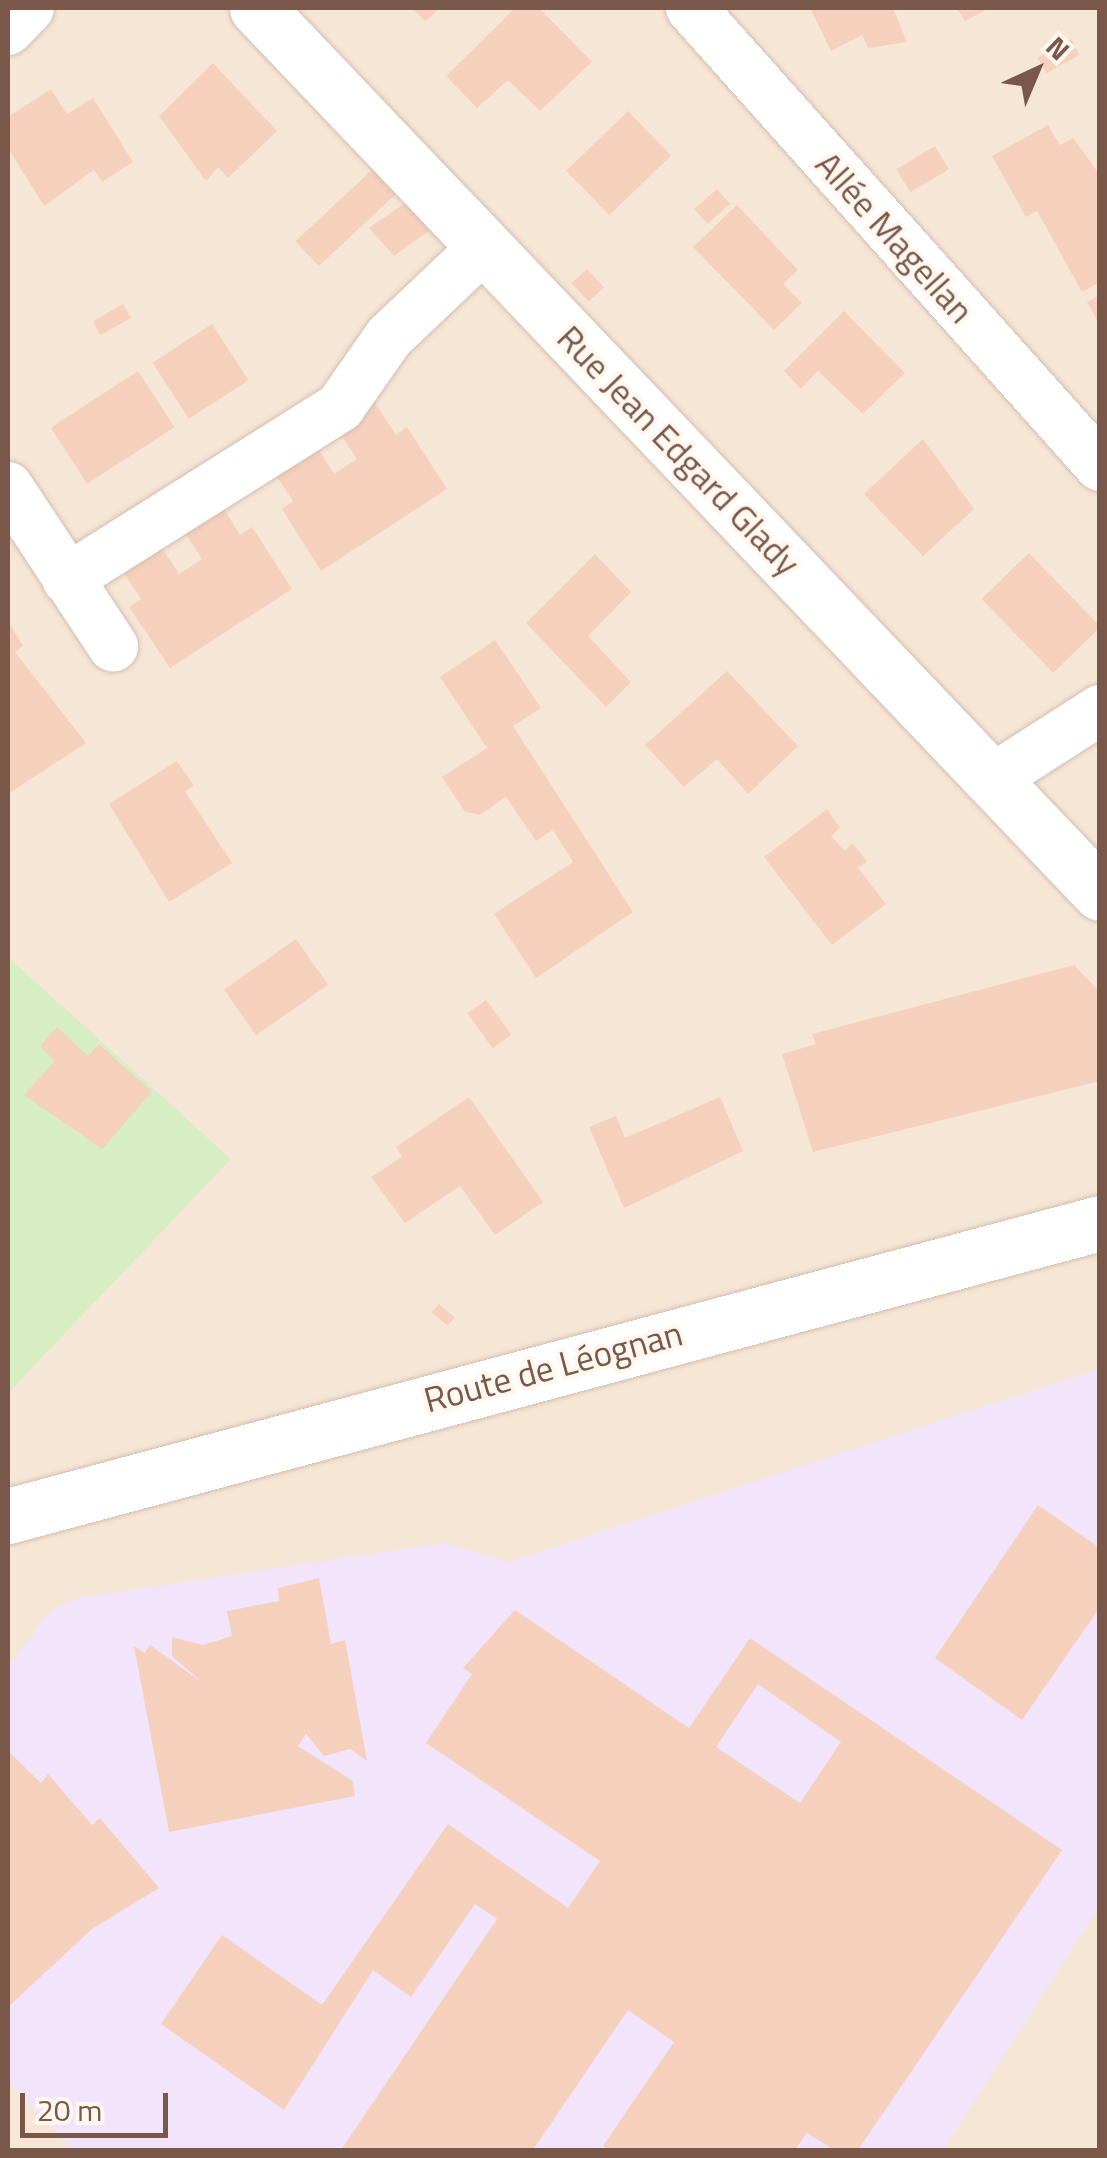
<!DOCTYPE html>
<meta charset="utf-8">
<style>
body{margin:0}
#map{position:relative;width:1107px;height:2158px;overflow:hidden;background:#fef4e8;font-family:"Titillium Web",sans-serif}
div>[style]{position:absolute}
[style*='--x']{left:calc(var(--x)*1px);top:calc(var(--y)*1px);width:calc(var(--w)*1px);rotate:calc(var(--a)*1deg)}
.residential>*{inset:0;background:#f6e6d5;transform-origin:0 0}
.education>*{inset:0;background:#f1e4fb}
.green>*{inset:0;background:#d7edc4}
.building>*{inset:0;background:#f5d1bd;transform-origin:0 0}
.roads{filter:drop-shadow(0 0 2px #d4bdaf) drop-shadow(0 0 2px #d4bdaf)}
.street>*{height:50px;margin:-25px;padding:0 25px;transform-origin:25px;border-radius:25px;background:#fff}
.secondary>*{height:55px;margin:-27.5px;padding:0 27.5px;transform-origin:27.5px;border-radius:27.5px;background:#fff}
span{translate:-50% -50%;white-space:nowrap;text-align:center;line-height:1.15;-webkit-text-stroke:8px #fff8f0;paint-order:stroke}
.street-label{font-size:35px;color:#7a5849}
.frame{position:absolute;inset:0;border:10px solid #7a5849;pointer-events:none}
.north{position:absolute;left:987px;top:20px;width:100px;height:100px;-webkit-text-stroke:8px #fff8f0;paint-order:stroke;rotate:44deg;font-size:28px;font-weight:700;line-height:40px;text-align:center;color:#7a5849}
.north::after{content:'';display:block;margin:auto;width:35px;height:45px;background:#7a5849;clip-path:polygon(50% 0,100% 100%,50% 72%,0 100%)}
.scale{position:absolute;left:20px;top:2093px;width:148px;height:45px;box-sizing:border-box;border:5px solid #7a5849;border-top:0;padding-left:12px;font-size:30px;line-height:35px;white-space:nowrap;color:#7a5849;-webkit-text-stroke:8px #fff8f0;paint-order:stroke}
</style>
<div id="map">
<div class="residential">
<div style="left:8px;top:8px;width:1091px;height:2142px"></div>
</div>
<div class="education">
<div style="clip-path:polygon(1099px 1369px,1099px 1907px,943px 2150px,73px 2150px,8px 2082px,8px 1667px,51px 1610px,77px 1598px,444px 1543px,509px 1562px)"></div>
</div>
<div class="green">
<div style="clip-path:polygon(8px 957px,231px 1159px,8px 1393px)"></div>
</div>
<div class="building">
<div style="clip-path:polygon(412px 8px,440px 8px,425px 21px)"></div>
<div style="clip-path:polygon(515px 8px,539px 8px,592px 62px,540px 111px,508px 80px,477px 108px,446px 76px)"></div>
<div style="clip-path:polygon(810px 8px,893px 8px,907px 42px,868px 48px,862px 35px,831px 51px)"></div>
<div style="clip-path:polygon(957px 8px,989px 8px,965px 21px)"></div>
<div style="left:1071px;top:39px;width:18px;height:38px;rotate:61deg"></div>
<div style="clip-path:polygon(213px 63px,277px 131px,228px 178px,218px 167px,206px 181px,159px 116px)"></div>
<div style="clip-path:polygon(51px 89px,67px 114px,93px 98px,133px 162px,102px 182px,94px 170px,44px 206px,8px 148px,8px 117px)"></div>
<div style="left:628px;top:111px;width:62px;height:86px;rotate:46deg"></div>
<div style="clip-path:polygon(1048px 125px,1060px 145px,1073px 138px,1100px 175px,1100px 282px,1082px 292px,1037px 211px,1026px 217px,992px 156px)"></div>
<div style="left:935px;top:146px;width:27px;height:45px;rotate:59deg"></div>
<div style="left:373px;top:169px;width:34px;height:106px;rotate:47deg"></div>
<div style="left:717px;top:189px;width:20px;height:30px;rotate:49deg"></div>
<div style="clip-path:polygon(405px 203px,430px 230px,394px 256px,369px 228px)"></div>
<div style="clip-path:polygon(737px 205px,798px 270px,783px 284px,802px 303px,774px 330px,693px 247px)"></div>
<div style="left:587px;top:269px;width:25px;height:21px;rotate:47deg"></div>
<div style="clip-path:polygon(1100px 295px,1100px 326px,1087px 302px)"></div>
<div style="left:123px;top:304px;width:16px;height:35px;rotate:60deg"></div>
<div style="clip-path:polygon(844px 311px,905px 373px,863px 414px,818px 371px,801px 389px,784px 371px)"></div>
<div style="left:212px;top:324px;width:67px;height:71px;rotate:57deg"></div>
<div style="left:138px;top:371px;width:67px;height:104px;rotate:57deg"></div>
<div style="clip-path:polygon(373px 400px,396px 435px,407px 427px,447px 489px,321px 571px,282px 509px,293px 501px,270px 466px,312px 439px,334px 474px,357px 459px,334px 425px)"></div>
<div style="clip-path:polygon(923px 439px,974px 509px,923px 556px,864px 494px)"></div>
<div style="clip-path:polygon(218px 499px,240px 535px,252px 527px,292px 589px,170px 668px,129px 607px,141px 599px,118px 564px,156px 539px,179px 574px,202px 559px,179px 524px)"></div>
<div style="left:1029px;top:553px;width:103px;height:66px;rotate:46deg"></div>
<div style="clip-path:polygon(595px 554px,631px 592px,588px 636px,631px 682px,606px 707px,526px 623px)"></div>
<div style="clip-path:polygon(8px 621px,23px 646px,15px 652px,86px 743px,8px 794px)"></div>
<div style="clip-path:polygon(495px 640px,541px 708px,513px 726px,633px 912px,536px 978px,494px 914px,573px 862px,553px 830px,536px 841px,506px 797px,480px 815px,465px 812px,442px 777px,487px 748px,440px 677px)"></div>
<div style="clip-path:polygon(727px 671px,798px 746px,748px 794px,717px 759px,684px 787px,645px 745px)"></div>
<div style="clip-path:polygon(177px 761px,194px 786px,185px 791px,232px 863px,169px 902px,109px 804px)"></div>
<div style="clip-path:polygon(827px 809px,840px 828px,831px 836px,845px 851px,852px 843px,867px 861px,858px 868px,886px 904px,832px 945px,764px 857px)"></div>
<div style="left:296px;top:939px;width:56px;height:88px;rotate:55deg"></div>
<div style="clip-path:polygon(1074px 965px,1100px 992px,1100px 1081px,813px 1152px,782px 1054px,816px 1044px,812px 1034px)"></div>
<div style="left:486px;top:1000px;width:43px;height:23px;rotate:54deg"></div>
<div style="clip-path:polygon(57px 1027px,88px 1056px,99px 1044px,152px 1092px,102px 1149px,24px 1095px,55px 1061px,40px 1046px)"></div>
<div style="clip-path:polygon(469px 1097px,543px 1202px,495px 1235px,460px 1186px,405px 1223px,371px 1177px,402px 1157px,396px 1147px)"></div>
<div style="clip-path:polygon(720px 1097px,743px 1151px,624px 1208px,589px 1127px,616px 1116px,625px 1138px)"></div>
<div style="left:439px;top:1304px;width:21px;height:11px;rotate:41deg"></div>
<div style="clip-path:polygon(1038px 1505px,1100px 1548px,1100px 1607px,1022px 1720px,935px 1658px)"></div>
<div style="clip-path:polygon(319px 1578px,331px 1644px,345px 1640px,367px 1761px,350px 1749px,324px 1756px,306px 1734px,298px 1746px,353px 1781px,355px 1796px,169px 1832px,134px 1646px,145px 1653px,150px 1645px,203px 1683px,172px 1656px,172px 1637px,203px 1645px,232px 1636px,227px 1611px,279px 1601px,278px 1588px)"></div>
<div style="clip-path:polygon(evenodd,515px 1610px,689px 1728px,750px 1638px,1062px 1850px,858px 2150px,834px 2150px,807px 2133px,795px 2150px,610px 2150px,603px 2146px,674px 2042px,628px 2010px,533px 2150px,341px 2150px,497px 1919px,475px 1904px,411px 1997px,373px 1970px,284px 2110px,161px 2024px,222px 1935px,322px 2005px,448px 1824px,568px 1908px,600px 1861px,426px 1743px,472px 1674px,463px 1668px,515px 1610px,758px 1684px,841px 1742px,800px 1803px,716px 1747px,758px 1684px)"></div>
<div style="clip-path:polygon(8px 1751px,41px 1783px,48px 1774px,92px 1825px,100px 1818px,159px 1888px,92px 1929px,8px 2007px)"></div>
</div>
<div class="roads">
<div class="street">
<div style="--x:691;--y:8;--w:614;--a:48.23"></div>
<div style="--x:8;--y:30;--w:30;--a:-46"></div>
<div style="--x:8;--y:487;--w:191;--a:56.6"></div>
<div style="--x:67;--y:579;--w:323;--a:-32.2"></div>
<div style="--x:340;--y:407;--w:85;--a:-55"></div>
<div style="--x:389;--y:337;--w:131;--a:-43.5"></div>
<div style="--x:994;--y:778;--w:126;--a:-32.7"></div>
</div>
<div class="secondary">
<div style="--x:257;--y:8;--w:1222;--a:46.39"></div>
<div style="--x:8;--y:1516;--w:1131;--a:-15.02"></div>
</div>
</div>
<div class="street-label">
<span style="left:895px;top:237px;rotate:48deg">Allée Magellan</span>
<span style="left:679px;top:450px;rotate:46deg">Rue Jean Edgard Glady</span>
<span style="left:553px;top:1366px;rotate:-15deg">Route de Léognan</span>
</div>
<div class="frame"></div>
<div class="north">N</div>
<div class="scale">20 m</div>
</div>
